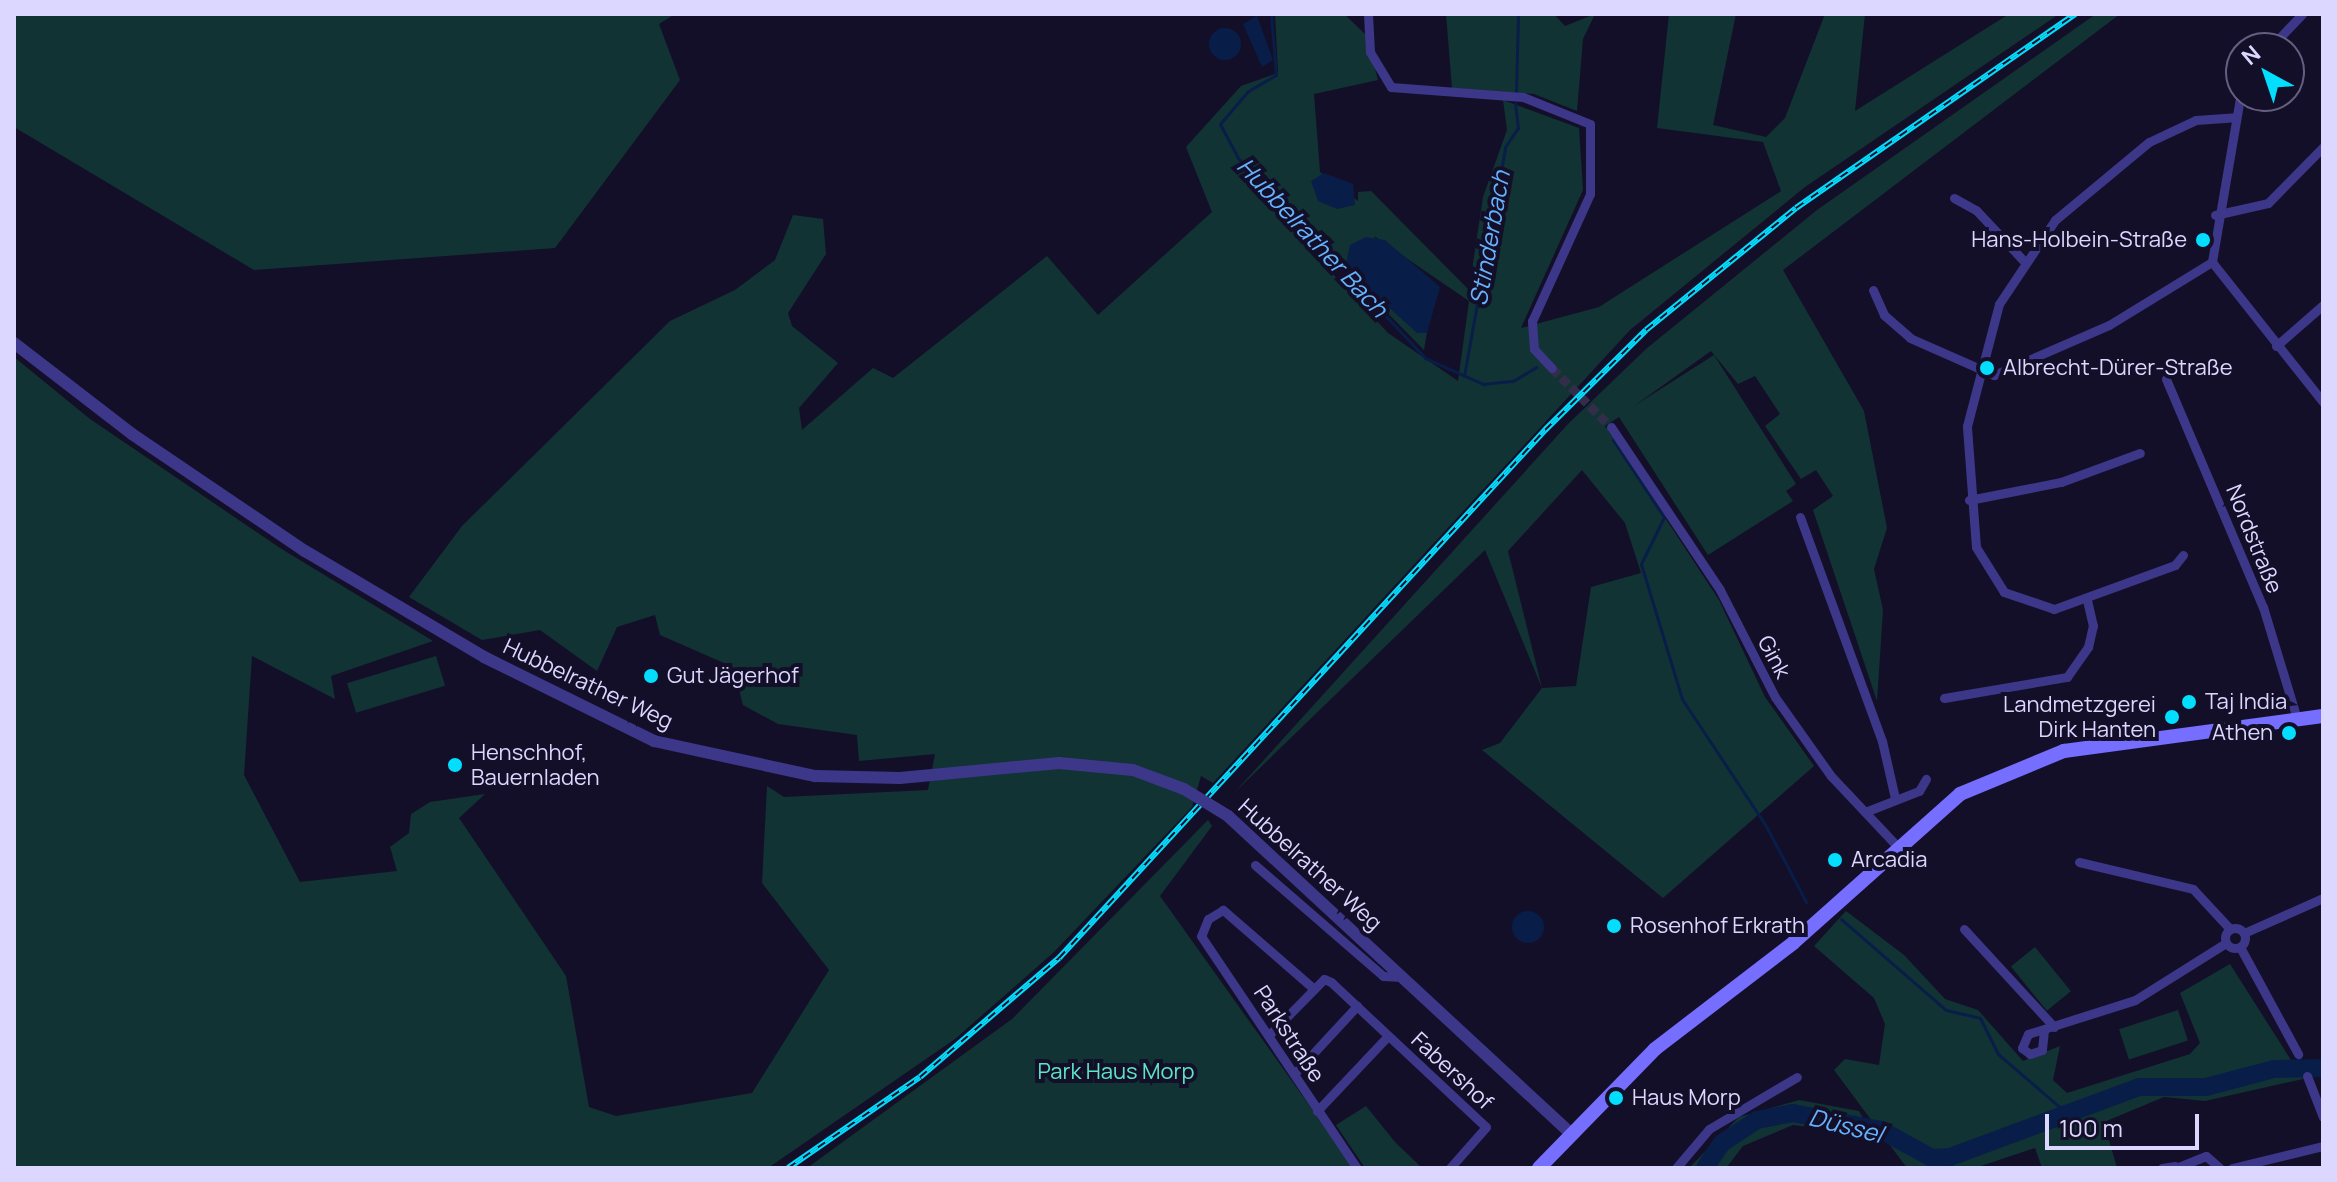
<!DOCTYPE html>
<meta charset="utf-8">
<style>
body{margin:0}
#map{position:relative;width:2337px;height:1182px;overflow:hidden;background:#140f29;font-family:Manrope,sans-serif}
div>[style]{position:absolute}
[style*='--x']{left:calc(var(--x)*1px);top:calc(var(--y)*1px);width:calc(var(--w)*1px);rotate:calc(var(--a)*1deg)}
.green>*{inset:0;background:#133;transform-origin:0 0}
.water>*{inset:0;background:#081e49}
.round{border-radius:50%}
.stream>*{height:3px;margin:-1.5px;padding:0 1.5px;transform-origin:1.5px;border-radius:1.5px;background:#081e49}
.river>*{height:18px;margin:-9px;padding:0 9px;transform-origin:9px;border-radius:9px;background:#081e49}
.minor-tunnel>*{height:9px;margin-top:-4.5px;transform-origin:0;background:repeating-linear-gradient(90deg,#322d49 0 9px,transparent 0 13.5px)}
.minor>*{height:9px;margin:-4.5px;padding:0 4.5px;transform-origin:4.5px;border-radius:4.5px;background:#3d378a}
.minor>.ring{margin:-4.5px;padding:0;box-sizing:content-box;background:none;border:9px solid #3d378a;border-radius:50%}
.tertiary>*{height:12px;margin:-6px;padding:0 6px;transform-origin:6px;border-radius:6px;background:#3d378a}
.secondary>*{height:14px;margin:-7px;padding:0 7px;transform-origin:7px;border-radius:7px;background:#756eff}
.rail>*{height:6px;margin-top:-3px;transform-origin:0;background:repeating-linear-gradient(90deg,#140f29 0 9px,#03deff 0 18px);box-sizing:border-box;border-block:2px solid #03deff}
.tertiary-bridge>*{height:12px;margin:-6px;padding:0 6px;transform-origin:6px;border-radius:6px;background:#3d378a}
.dots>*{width:22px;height:22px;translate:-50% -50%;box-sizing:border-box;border:4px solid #140f29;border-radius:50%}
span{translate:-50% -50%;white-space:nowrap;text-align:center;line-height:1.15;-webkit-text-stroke:8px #140f29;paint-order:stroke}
.poi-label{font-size:22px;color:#dcd7ff}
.right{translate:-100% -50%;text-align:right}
.left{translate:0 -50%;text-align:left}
.street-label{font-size:22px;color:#dcd7ff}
.park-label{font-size:22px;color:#5ce6c7}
.water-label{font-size:24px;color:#65b3ff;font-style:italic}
.frame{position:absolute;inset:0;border:16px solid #dcd7ff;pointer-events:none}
.north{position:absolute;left:2225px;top:32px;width:80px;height:80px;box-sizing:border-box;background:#140f29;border:2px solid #645f7f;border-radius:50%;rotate:320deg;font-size:22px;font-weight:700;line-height:32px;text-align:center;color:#dcd7ff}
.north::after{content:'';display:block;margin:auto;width:28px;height:36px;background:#03deff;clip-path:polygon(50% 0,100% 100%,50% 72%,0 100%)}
.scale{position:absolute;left:2045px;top:1114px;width:154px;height:36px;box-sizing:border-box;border:4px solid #dcd7ff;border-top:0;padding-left:10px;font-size:24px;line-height:28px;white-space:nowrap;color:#dcd7ff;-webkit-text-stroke:6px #140f29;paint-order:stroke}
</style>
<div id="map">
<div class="green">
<div style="clip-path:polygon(14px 14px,675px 14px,659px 24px,680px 80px,555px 248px,254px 270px,14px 127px)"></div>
<div style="clip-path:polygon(evenodd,1275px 14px,1344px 14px,1366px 35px,1378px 80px,1314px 94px,1320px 172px,1358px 201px,1358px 192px,1371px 191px,1469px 290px,1483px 197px,1507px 130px,1503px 100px,1579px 128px,1583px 190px,1521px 328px,1599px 307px,1781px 191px,1763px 142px,1657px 128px,1669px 14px,1736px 14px,1713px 125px,1766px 137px,1785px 118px,1825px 14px,1865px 14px,1855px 111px,2009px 14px,2059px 14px,1805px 187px,1630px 330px,1213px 783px,1201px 776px,1192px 807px,1054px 952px,955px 1039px,768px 1168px,14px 1168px,14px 357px,90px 419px,280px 548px,433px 641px,331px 676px,335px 699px,252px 656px,244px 775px,300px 882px,397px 871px,390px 847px,409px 833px,411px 814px,430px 802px,485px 794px,459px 818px,566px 976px,589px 1107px,616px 1116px,752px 1093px,829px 970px,762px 883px,767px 786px,784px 797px,928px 790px,935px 754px,859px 761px,857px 735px,778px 724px,743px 705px,733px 667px,660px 635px,655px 615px,617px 627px,597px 671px,540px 630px,482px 640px,409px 597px,462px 526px,670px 321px,735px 290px,775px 260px,793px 215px,823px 219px,826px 254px,788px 313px,792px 326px,838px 363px,799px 408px,802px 430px,873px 368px,893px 378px,1047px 256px,1098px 315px,1212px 212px,1186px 147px,1241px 86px,1278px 73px,1275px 14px,1273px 210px,1293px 217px,1424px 350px,1427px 332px,1374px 236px,1469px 301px,1458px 381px,1388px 333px,1273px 210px)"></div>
<div style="clip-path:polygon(1446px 14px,1554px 14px,1565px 26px,1595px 14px,1583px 39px,1577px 111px,1534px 94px,1452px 88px)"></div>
<div style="clip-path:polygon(evenodd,2096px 14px,2120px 14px,1783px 270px,1864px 411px,1887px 528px,1874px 569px,1883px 610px,1877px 701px,1813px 510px,1833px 496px,1816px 470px,1801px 479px,1765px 426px,1780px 414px,1755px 376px,1738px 384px,1711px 351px,1634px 406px,1714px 355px,1796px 484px,1786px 491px,1793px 501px,1708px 555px,1619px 417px,1605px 426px,1719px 600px,1765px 697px,1814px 766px,1663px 898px,1482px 750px,1500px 743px,1542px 688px,1485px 550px,1235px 792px,1568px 424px,1646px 349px,1817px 210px,2096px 14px,1582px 470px,1625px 523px,1641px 573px,1591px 587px,1576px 686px,1542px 688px,1508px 551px,1582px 470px)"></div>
<div style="left:436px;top:656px;width:31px;height:93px;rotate:73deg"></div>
<div style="clip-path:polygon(1208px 820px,1212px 826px,1160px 896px,1354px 1168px,807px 1168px,1012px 1019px)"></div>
<div style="clip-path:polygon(1846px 911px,1904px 955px,1945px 999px,1978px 1010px,2023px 1061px,2060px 1046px,2053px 1080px,2067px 1093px,2190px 1054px,2200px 1043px,2180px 993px,2230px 964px,2303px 1079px,2205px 1101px,2164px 1097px,2104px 1122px,2117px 1168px,2042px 1168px,2035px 1148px,1975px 1168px,1907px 1168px,1834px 1070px,1845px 1059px,1879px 1065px,1885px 1024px,1874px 998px,1814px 946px)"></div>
<div style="left:2035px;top:947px;width:57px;height:31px;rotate:51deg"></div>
<div style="left:2178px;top:1010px;width:32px;height:62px;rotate:72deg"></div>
<div style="clip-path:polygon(1799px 1100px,1859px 1111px,1873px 1136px,1793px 1125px,1743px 1146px,1726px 1168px,1689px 1168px,1739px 1117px)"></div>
<div style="clip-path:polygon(1366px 1106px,1395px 1142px,1422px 1168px,1365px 1168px,1336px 1125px)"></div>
</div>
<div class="water">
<div style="clip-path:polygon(1257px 16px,1273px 60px,1262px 67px,1243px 24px)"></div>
<div class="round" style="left:1209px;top:28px;width:32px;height:32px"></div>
<div style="clip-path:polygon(1324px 173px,1353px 184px,1355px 205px,1337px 209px,1318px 201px,1311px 181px)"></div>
<div style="clip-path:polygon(1366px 237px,1385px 240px,1440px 287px,1427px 333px,1417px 333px,1345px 268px,1350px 245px)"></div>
<div class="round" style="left:1512px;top:911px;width:32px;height:32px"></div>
</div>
<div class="stream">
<div style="--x:1271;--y:14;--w:61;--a:85.3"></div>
<div style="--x:1276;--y:75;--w:32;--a:150"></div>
<div style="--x:1248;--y:91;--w:43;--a:130.3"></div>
<div style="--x:1220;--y:124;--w:38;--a:62"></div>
<div style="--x:1238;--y:158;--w:274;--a:46.9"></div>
<div style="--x:1425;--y:358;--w:64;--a:24.1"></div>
<div style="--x:1483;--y:384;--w:30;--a:-6"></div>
<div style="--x:1513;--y:381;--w:27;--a:-31"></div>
<div style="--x:1516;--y:92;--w:78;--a:-88.5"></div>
<div style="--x:1464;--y:376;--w:233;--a:-79.8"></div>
<div style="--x:1505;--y:147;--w:23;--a:-56"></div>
<div style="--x:1518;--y:128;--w:25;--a:-97"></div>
<div style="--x:1613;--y:440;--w:92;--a:56.5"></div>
<div style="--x:1664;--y:517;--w:52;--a:116.1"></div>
<div style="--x:1641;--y:564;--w:141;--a:73.1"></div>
<div style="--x:1682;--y:699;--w:152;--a:56.5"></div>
<div style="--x:1766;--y:826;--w:86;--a:62.2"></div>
<div style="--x:1841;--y:919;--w:139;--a:40.9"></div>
<div style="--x:1946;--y:1010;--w:35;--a:13"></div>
<div style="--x:1980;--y:1018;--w:40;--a:63.4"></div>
<div style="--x:1998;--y:1054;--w:94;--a:40.7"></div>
</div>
<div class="river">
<div style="--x:1705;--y:1168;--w:30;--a:-56"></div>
<div style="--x:1722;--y:1143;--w:42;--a:-33.3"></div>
<div style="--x:1757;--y:1120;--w:37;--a:-11"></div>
<div style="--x:1793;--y:1113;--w:90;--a:10.9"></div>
<div style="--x:1881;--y:1130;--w:58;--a:28.8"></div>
<div style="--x:1932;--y:1158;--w:18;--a:-3"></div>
<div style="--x:1950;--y:1157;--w:202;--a:-20.3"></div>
<div style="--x:2139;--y:1087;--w:67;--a:0"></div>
<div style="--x:2206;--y:1087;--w:70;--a:-14.8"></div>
<div style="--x:2274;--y:1069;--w:49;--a:-1.2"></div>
</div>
<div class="minor-tunnel">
<div style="--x:1552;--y:368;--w:83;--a:45"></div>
</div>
<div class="minor">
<div style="--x:1368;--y:14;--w:38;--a:87"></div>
<div style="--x:1370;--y:52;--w:41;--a:59"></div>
<div style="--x:1391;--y:87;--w:132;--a:4.3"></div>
<div style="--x:1523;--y:97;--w:72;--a:21.9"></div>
<div style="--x:1590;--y:124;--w:70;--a:90"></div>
<div style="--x:1590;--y:194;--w:140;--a:114.5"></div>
<div style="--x:1532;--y:321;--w:28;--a:86"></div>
<div style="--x:1534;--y:349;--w:26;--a:47"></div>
<div style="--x:2270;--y:48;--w:47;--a:-46.7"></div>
<div style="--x:2241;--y:92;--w:172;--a:99.7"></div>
<div style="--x:2212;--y:262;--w:179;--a:51.6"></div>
<div style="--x:1954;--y:198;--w:25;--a:29"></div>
<div style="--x:1976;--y:210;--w:69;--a:46.8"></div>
<div style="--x:2215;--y:215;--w:54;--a:-12.8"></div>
<div style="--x:2268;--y:203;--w:78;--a:-45.5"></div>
<div style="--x:1873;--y:290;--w:27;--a:66"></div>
<div style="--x:1884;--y:315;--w:35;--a:41"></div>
<div style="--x:1910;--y:338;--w:92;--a:23.8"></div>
<div style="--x:1994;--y:375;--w:125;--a:-23.5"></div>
<div style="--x:2109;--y:325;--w:121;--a:-31.5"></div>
<div style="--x:2276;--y:346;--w:62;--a:-41.1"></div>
<div style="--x:2166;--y:379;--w:248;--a:67"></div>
<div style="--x:2263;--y:607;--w:117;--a:73.1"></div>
<div style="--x:1611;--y:427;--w:196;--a:56.2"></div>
<div style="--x:1720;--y:590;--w:120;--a:62.8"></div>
<div style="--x:1775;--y:697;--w:97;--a:54.7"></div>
<div style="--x:1831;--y:776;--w:95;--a:46.7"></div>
<div style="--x:1969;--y:500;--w:94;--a:-11.1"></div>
<div style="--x:2061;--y:482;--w:84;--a:-20.2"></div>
<div style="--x:1800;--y:517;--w:239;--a:69.9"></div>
<div style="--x:1882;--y:741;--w:58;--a:77.2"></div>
<div style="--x:2183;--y:555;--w:13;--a:129"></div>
<div style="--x:2175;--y:565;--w:129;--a:160"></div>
<div style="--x:2054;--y:609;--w:53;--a:-161.2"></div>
<div style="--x:2004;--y:592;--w:53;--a:-121.9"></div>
<div style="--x:1976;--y:547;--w:121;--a:-94.3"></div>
<div style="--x:1967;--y:426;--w:126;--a:-75.3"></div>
<div style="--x:1999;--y:304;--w:101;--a:-56.3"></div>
<div style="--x:2055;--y:220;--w:122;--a:-39.7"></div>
<div style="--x:2149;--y:142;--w:52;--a:-25.1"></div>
<div style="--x:2196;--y:120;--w:39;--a:-4"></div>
<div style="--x:1944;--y:698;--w:125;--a:-9.7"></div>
<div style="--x:2067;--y:677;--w:37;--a:-55"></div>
<div style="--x:2088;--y:647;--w:22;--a:-77"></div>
<div style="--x:2093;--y:626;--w:27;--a:-103"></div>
<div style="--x:1865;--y:812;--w:58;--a:-21.3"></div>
<div style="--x:1919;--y:791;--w:14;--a:-60"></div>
<div style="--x:2079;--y:862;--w:117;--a:13.3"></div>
<div style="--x:2193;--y:889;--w:54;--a:47.2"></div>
<div style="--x:1255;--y:865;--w:169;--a:40.9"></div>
<div style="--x:1383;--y:976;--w:19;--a:3"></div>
<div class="ring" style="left:2225px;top:928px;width:11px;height:11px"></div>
<div style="--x:1964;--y:929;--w:133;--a:47.4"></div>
<div style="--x:2244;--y:933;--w:86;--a:-23.9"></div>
<div style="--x:2240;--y:947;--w:122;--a:61.5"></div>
<div style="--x:1314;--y:989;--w:121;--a:-139"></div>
<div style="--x:1223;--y:910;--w:17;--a:149"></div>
<div style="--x:1208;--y:919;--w:18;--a:112"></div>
<div style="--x:1201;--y:936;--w:280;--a:56.1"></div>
<div style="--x:2044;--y:1030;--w:20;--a:96"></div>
<div style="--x:2042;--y:1050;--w:13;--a:162"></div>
<div style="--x:2030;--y:1054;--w:10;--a:-143"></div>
<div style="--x:2022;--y:1048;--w:15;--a:-67"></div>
<div style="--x:2028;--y:1034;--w:112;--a:-17.6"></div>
<div style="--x:2135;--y:1000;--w:107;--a:-32.1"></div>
<div style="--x:1269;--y:1035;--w:78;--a:-45.5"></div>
<div style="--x:1324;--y:979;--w:8;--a:23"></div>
<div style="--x:1331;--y:982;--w:212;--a:43.1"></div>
<div style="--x:1486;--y:1127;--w:55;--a:131.3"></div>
<div style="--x:1294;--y:1074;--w:93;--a:-47.2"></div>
<div style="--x:2307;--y:1076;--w:44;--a:68.7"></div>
<div style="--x:1317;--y:1111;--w:103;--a:-46.6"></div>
<div style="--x:1676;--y:1168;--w:51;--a:-49.8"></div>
<div style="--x:1709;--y:1129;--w:102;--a:-30.6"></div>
<div style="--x:2162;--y:1168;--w:13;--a:-9"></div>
<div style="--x:2176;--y:1168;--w:32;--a:-22"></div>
<div style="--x:2206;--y:1156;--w:18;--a:41"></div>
<div style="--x:2232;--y:1168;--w:94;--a:-13.6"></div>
</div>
<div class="tertiary">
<div style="--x:14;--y:343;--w:149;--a:37.6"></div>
<div style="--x:132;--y:434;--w:209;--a:34.1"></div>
<div style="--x:305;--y:551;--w:208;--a:30.6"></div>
<div style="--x:484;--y:657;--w:190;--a:26.3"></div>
<div style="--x:654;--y:741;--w:165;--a:12.3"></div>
<div style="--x:815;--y:776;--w:85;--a:1.3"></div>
<div style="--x:900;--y:778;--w:160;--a:-5.4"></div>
<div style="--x:1059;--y:763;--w:74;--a:5.4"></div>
<div style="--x:1133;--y:770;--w:54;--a:20.4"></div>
<div style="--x:1228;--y:816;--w:468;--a:42.8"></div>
</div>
<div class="secondary">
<div style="--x:1539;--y:1168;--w:166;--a:-45.7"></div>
<div style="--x:1655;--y:1049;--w:174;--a:-37.5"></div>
<div style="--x:1793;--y:943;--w:224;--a:-41.7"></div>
<div style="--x:1960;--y:794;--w:113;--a:-22.5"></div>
<div style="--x:2064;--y:751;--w:261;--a:-7.7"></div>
</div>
<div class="rail">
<div style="--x:788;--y:1168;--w:160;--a:-34.6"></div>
<div style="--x:920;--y:1077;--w:183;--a:-40.6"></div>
<div style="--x:1059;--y:958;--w:718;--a:-47.37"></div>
<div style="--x:1545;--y:430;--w:142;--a:-44.7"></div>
<div style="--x:1646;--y:330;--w:193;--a:-39.1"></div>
<div style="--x:1796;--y:208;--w:340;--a:-34.8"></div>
</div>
<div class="tertiary-bridge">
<div style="--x:1184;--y:789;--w:52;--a:31.5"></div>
</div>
<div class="dots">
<div style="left:2203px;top:240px;background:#03deff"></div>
<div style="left:1987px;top:368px;background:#03deff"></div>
<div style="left:651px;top:676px;background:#03deff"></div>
<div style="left:2189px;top:702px;background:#03deff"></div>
<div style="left:2172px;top:717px;background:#03deff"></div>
<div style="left:2289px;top:733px;background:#03deff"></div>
<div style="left:455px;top:765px;background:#03deff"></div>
<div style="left:1835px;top:860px;background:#03deff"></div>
<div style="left:1614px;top:926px;background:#03deff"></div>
<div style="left:1616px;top:1098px;background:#03deff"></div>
</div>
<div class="poi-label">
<span class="right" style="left:2187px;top:240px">Hans-Holbein-Straße</span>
<span class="left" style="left:2003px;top:368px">Albrecht-Dürer-Straße</span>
<span class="left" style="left:667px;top:676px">Gut Jägerhof</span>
<span class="left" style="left:2205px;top:702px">Taj India</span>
<span class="right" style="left:2156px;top:717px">Landmetzgerei<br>Dirk Hanten</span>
<span class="right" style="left:2273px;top:733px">Athen</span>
<span class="left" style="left:471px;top:765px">Henschhof,<br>Bauernladen</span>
<span class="left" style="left:1851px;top:860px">Arcadia</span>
<span class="left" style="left:1630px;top:926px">Rosenhof Erkrath</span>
<span class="left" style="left:1632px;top:1098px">Haus Morp</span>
</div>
<div class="street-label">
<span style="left:2254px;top:539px;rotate:68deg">Nordstraße</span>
<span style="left:1774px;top:657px;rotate:62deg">Gink</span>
<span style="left:588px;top:684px;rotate:25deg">Hubbelrather Weg</span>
<span style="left:1310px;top:865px;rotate:42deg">Hubbelrather Weg</span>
<span style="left:1289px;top:1034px;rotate:57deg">Parkstraße</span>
<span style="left:1452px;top:1071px;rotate:43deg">Fabershof</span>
</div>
<div class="park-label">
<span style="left:1116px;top:1072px">Park Haus Morp</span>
</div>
<div class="water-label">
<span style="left:1313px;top:237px;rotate:47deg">Hubbelrather Bach</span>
<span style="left:1489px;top:238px;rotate:-80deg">Stinderbach</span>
<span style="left:1846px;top:1125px;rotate:14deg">Düssel</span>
</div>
<div class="frame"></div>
<div class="north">N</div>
<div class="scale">100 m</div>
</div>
